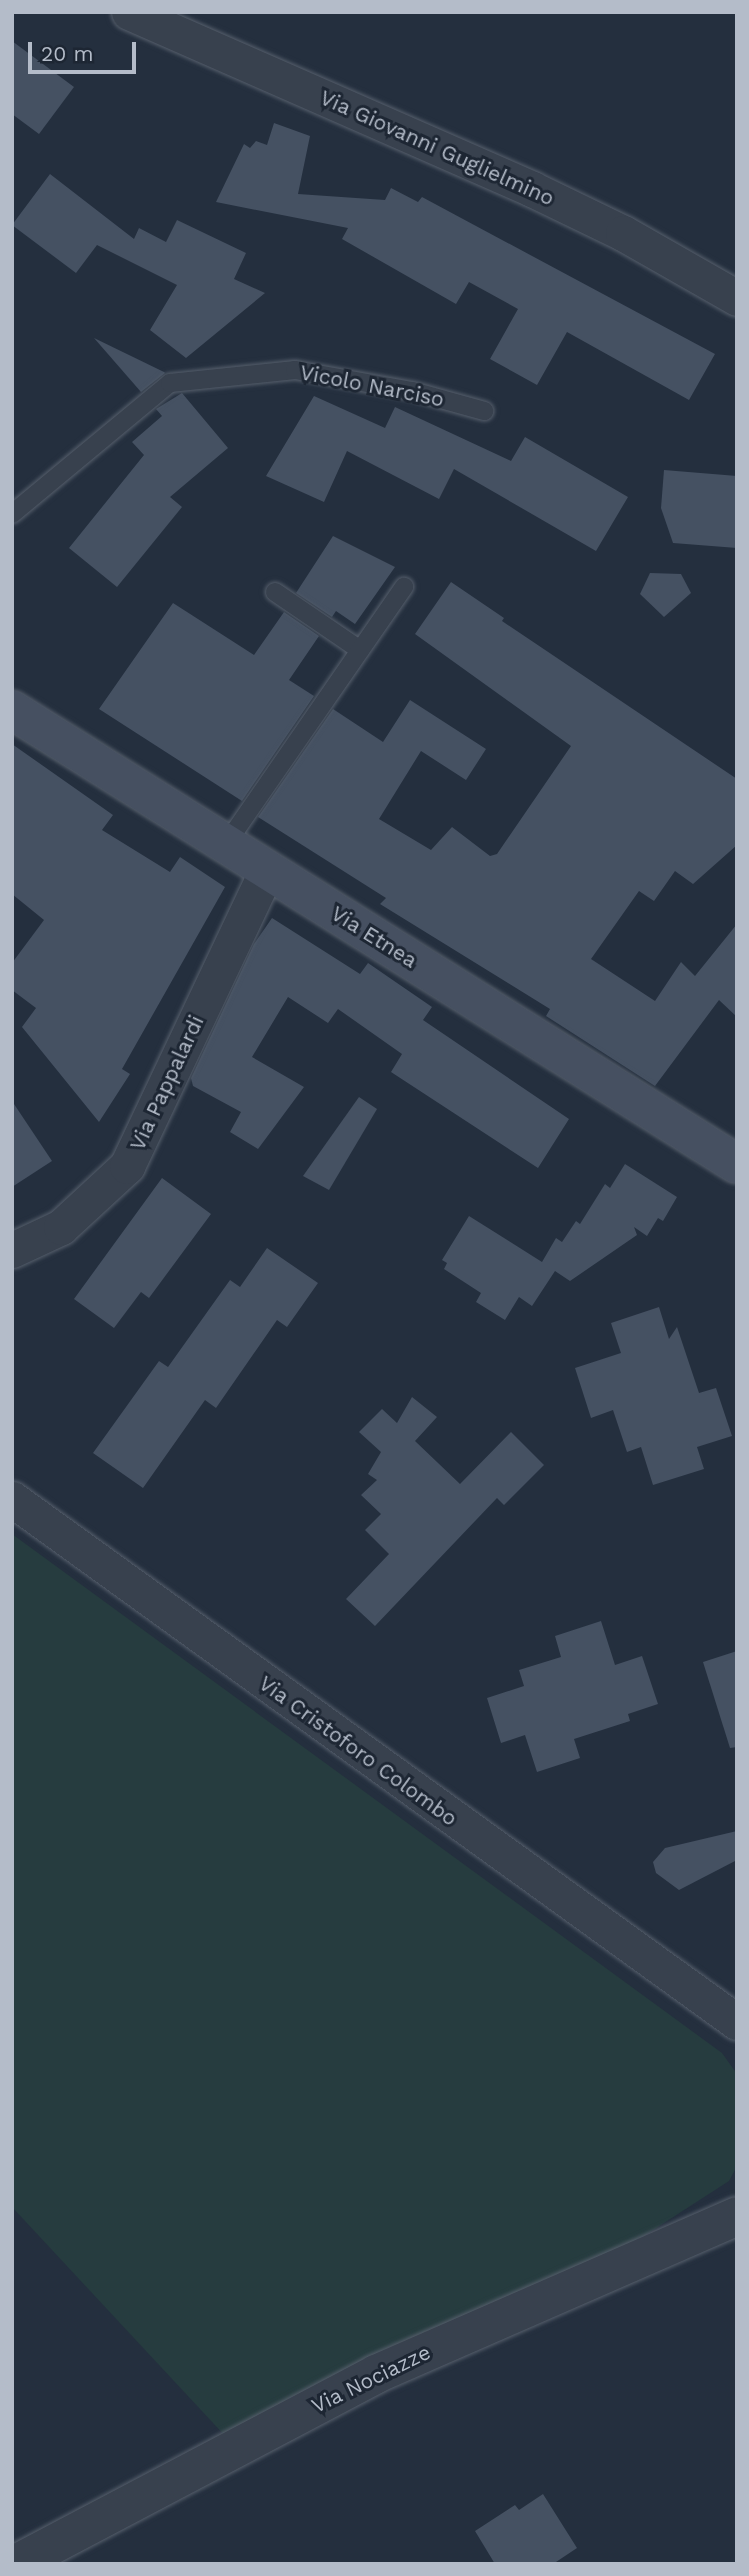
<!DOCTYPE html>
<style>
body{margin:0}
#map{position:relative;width:749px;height:2576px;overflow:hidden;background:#242f3e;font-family:"Work Sans",sans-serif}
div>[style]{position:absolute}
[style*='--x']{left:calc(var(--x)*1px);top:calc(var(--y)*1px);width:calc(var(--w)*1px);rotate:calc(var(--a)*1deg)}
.green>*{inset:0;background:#263c3f}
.building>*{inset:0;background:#455162}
.roads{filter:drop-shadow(0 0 2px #565f6c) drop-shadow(0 0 2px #565f6c)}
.service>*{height:18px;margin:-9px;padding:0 9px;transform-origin:9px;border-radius:9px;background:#38414e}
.minor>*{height:35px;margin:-17.5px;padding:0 17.5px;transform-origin:17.5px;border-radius:17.5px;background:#38414e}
.tertiary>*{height:38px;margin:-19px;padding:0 19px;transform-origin:19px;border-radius:19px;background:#38414e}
.secondary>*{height:38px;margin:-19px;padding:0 19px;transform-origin:19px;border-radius:19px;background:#465061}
span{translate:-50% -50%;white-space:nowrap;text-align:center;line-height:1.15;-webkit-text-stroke:6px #1d2633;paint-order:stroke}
.street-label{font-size:21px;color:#b4bcc9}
.frame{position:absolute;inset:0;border:14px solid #b4bcc9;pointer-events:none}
.scale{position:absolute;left:28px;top:42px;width:108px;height:32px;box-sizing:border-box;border:4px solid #b4bcc9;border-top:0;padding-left:9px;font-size:21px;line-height:24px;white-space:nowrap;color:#b4bcc9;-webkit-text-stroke:5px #1d2633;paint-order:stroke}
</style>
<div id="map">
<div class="green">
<div style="clip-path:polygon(12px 1534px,722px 2053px,737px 2074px,737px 2166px,729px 2181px,633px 2243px,227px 2438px,12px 2207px)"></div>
</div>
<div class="building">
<div style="clip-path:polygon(12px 41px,74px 87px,39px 134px,12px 114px)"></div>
<div style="clip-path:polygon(274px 123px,310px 136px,298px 194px,385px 200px,391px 188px,418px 202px,422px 197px,715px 354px,689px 400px,567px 332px,537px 385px,490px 359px,518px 309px,469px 282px,456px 304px,342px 239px,348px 228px,216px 202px,244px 144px,250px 148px,256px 141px,267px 145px)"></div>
<div style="clip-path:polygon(50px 174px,134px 239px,139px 228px,166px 242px,177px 220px,246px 253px,234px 279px,265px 293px,186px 358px,150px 330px,177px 285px,97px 245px,76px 273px,12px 225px)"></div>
<div style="clip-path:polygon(94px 338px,164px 372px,165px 373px,141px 392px)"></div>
<div style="clip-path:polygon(182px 393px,228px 448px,170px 497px,182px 507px,117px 587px,69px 548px,144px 455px,132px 442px,162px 416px,156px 409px)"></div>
<div style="clip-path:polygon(314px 396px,385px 428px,395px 407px,511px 461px,525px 437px,628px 497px,596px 551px,454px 469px,439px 499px,347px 451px,324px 502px,266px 476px)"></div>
<div style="clip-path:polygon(664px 470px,737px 476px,737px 548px,673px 543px,661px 508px)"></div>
<div style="clip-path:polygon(333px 536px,395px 567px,355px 624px,336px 611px,332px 617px,296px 593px)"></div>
<div style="clip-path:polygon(650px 573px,681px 574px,691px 593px,664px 617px,640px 594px)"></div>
<div style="clip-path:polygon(451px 582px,504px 618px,502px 621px,737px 779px,737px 845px,693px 884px,675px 871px,654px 901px,639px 891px,591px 959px,655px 1001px,681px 962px,695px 976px,737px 924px,737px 1017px,719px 1000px,655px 1086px,546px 1016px,550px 1009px,380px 904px,386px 898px,258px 817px,333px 709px,383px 742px,410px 700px,486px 749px,466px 780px,421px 751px,379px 819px,431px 850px,452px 827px,490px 856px,497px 854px,571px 746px,415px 634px)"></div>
<div style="clip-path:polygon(173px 603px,254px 655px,284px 612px,319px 636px,289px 680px,314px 696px,242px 801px,99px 709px)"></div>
<div style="clip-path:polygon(12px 744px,113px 815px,102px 830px,170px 872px,180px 857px,225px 887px,122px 1069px,130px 1074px,99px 1122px,22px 1027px,36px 1008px,12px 990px,12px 963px,44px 920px,12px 894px)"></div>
<div style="clip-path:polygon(272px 918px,360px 974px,368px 963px,432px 1007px,423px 1020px,569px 1119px,538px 1168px,391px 1072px,402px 1054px,338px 1009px,328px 1023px,288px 997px,252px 1057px,304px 1087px,258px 1149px,230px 1132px,241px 1112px,193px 1086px,191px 1078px,254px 944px)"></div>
<div style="clip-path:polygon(359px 1097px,377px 1109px,329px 1190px,303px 1176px)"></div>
<div style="clip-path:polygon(12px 1101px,52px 1161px,12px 1187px)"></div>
<div style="clip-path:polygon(625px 1164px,677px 1197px,663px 1221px,658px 1218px,647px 1236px,634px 1227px,637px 1235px,570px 1281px,555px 1271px,532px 1306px,519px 1297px,505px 1320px,476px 1302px,481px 1293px,444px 1269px,447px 1263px,442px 1260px,469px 1216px,542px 1262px,556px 1238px,562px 1242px,576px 1221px,580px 1224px,605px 1184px,610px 1188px)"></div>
<div style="clip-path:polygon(162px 1178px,211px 1214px,149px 1298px,141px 1292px,114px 1328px,74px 1299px)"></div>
<div style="clip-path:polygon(267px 1248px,318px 1283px,287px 1327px,277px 1320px,216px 1408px,205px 1400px,143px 1488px,93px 1453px,159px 1361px,168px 1367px,230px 1280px,240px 1287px)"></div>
<div style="clip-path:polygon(659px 1307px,669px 1339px,677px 1327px,699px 1393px,716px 1388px,732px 1436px,697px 1447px,704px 1469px,653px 1485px,641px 1447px,627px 1452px,613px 1410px,591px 1418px,575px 1368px,621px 1353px,611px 1323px)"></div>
<div style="clip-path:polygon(412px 1397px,437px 1417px,415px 1441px,460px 1484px,511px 1432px,544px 1465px,504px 1505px,497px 1498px,375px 1626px,346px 1599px,389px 1554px,365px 1530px,381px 1514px,361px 1495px,377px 1480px,368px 1474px,381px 1452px,359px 1432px,382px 1409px,397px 1423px)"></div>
<div style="clip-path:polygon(601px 1621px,615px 1665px,642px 1656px,658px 1704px,628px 1714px,630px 1721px,574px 1739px,580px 1758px,537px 1772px,525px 1735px,501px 1743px,487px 1698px,524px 1686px,519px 1670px,561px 1657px,555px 1636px)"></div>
<div style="clip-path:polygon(737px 1651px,737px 1747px,730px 1748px,703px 1662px)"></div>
<div style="clip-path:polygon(737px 1831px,737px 1860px,679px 1890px,656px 1873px,653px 1862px,665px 1848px)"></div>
<div style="clip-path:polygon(543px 2494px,577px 2548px,553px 2564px,495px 2564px,475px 2531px,515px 2505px,519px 2510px)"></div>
</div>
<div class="roads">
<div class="service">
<div style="--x:12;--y:514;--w:205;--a:-39.7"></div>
<div style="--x:170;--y:383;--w:126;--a:-5.9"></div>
<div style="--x:295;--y:370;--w:119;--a:10.2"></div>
<div style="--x:412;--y:391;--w:75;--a:15.5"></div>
<div style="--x:275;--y:592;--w:103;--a:34.3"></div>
<div style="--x:226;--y:844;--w:313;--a:-55.3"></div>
</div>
<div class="minor">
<div style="--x:129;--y:12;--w:440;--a:23.7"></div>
<div style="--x:532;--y:189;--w:101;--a:25.8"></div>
<div style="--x:623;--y:233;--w:131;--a:29.7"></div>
<div style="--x:12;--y:1250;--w:54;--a:-25.1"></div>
<div style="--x:61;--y:1227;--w:90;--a:-42.7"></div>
<div style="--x:127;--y:1166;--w:327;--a:-64.7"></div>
<div style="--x:12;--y:1499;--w:894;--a:35.81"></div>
</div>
<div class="tertiary">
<div style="--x:16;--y:2564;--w:407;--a:-27.8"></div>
<div style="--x:376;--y:2374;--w:394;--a:-23.6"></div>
</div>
<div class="secondary">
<div style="--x:12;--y:710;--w:855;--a:32.06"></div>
</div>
</div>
<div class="street-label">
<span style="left:437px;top:148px;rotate:24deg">Via Giovanni Guglielmino</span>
<span style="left:372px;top:386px;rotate:11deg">Vicolo Narciso</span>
<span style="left:374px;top:937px;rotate:32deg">Via Etnea</span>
<span style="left:167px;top:1083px;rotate:-65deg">Via Pappalardi</span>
<span style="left:358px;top:1751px;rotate:36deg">Via Cristoforo Colombo</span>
<span style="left:371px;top:2379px;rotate:-26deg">Via Nociazze</span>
</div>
<div class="frame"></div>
<div class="scale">20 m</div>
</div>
